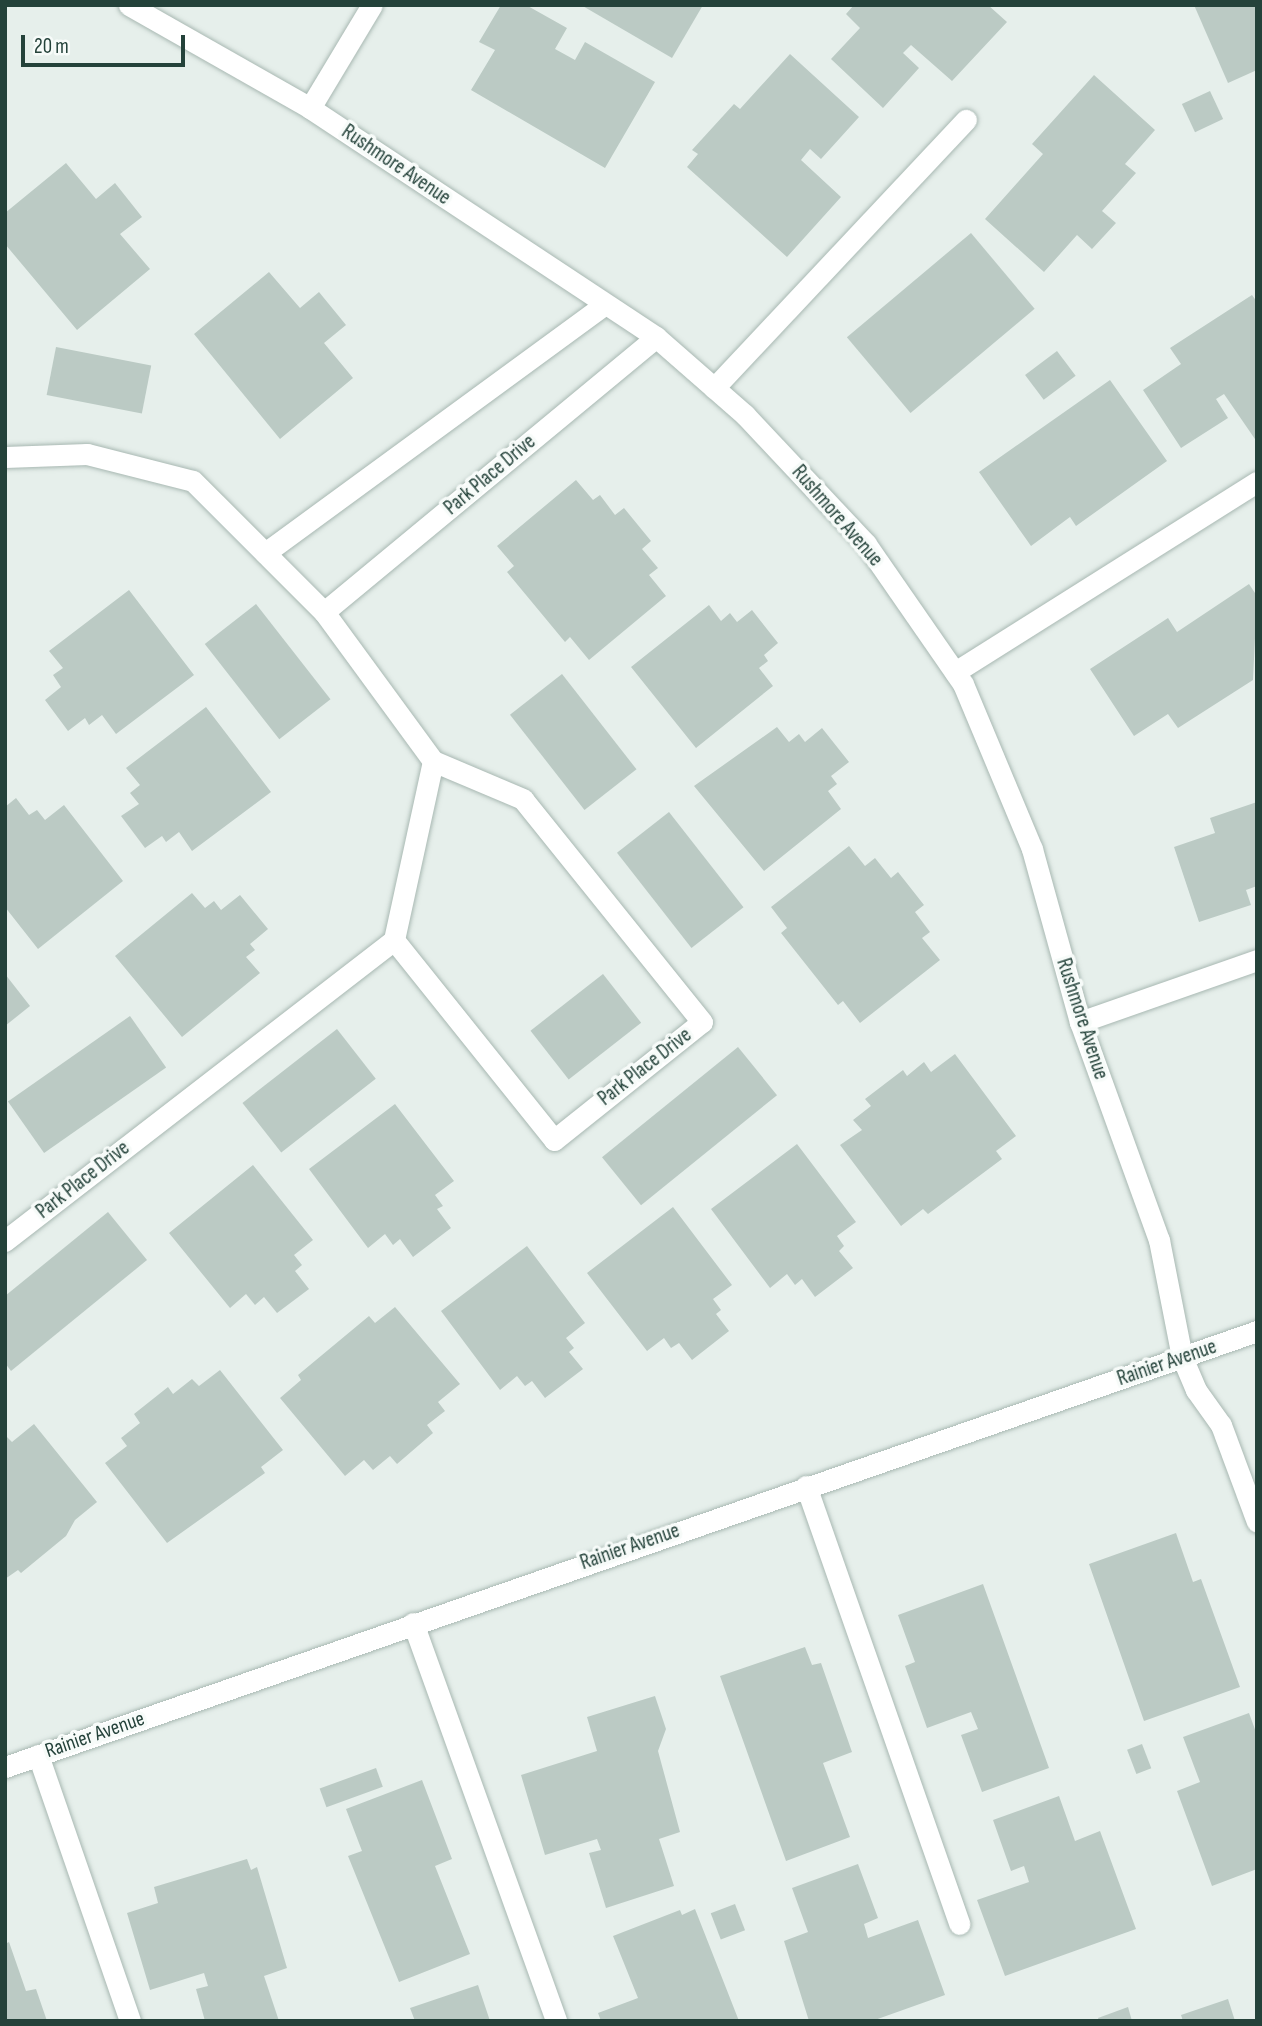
<!DOCTYPE html>
<style>
body{margin:0}
#map{position:relative;width:1262px;height:2026px;overflow:hidden;background:#e6efeb;font-family:"Sofia Sans Condensed",sans-serif}
div>[style]{position:absolute}
[style*='--x']{left:calc(var(--x)*1px);top:calc(var(--y)*1px);width:calc(var(--w)*1px);rotate:calc(var(--a)*1deg)}
.building>*{inset:0;background:#bbcac4;transform-origin:0 0}
.roads{filter:drop-shadow(0 0 2px #a8b8b2) drop-shadow(0 0 2px #a8b8b2)}
.minor>*{height:21px;margin:-10.5px;padding:0 10.5px;transform-origin:10.5px;border-radius:10.5px;background:#fff}
span{translate:-50% -50%;white-space:nowrap;text-align:center;line-height:1.15;-webkit-text-stroke:7px #f7fbf9;paint-order:stroke}
.street-label{font-size:21px;color:#24423a}
.frame{position:absolute;inset:0;border:7px solid #24423a;pointer-events:none}
.scale{position:absolute;left:21px;top:35px;width:164px;height:32px;box-sizing:border-box;border:4px solid #24423a;border-top:0;padding-left:9px;font-size:21px;line-height:24px;white-space:nowrap;color:#24423a;-webkit-text-stroke:5px #f7fbf9;paint-order:stroke}
</style>
<div id="map">
<div class="building">
<div style="clip-path:polygon(501px 5px,526px 5px,567px 28px,555px 49px,575px 60px,585px 42px,655px 82px,605px 168px,471px 90px,495px 50px,479px 42px)"></div>
<div style="clip-path:polygon(581px 5px,703px 5px,672px 58px)"></div>
<div style="clip-path:polygon(854px 5px,988px 5px,1007px 22px,952px 81px,911px 45px,903px 53px,919px 68px,883px 108px,831px 59px,860px 28px,846px 14px)"></div>
<div style="clip-path:polygon(1194px 5px,1257px 5px,1257px 70px,1228px 83px)"></div>
<div style="clip-path:polygon(790px 54px,859px 117px,821px 159px,810px 149px,801px 160px,841px 197px,787px 257px,687px 167px,698px 154px,692px 150px,734px 104px,740px 109px)"></div>
<div style="clip-path:polygon(1094px 75px,1155px 130px,1125px 164px,1136px 173px,1102px 211px,1116px 223px,1092px 249px,1077px 235px,1044px 272px,985px 219px,1043px 154px,1032px 144px)"></div>
<div style="left:1210px;top:91px;width:31px;height:31px;rotate:65deg"></div>
<div style="clip-path:polygon(66px 163px,96px 199px,115px 183px,142px 217px,120px 234px,150px 269px,77px 330px,5px 244px,5px 213px)"></div>
<div style="left:971px;top:233px;width:99px;height:162px;rotate:50deg"></div>
<div style="clip-path:polygon(269px 272px,300px 308px,319px 292px,346px 325px,324px 343px,353px 378px,280px 439px,194px 334px)"></div>
<div style="clip-path:polygon(1252px 295px,1257px 302px,1257px 442px,1224px 394px,1216px 399px,1228px 418px,1181px 448px,1143px 390px,1181px 364px,1170px 348px)"></div>
<div style="left:56px;top:347px;width:97px;height:49px;rotate:11deg"></div>
<div style="left:1057px;top:351px;width:31px;height:40px;rotate:53deg"></div>
<div style="clip-path:polygon(1110px 380px,1167px 461px,1076px 526px,1070px 517px,1031px 546px,979px 472px)"></div>
<div style="clip-path:polygon(576px 480px,593px 500px,600px 495px,615px 515px,624px 508px,651px 541px,642px 549px,658px 568px,649px 575px,666px 596px,589px 660px,570px 637px,565px 642px,507px 572px,514px 566px,497px 546px)"></div>
<div style="clip-path:polygon(1249px 584px,1257px 596px,1253px 680px,1178px 728px,1168px 714px,1134px 736px,1090px 669px,1168px 618px,1177px 632px)"></div>
<div style="clip-path:polygon(129px 590px,194px 675px,116px 734px,102px 715px,89px 725px,85px 718px,68px 731px,45px 700px,61px 687px,53px 675px,63px 668px,49px 651px)"></div>
<div style="left:256px;top:604px;width:121px;height:65px;rotate:52deg"></div>
<div style="clip-path:polygon(709px 605px,721px 621px,730px 613px,737px 622px,752px 610px,778px 643px,764px 655px,768px 661px,759px 668px,773px 686px,696px 748px,631px 667px)"></div>
<div style="left:562px;top:674px;width:121px;height:66px;rotate:52deg"></div>
<div style="clip-path:polygon(206px 707px,271px 792px,192px 851px,179px 832px,166px 842px,162px 836px,145px 848px,121px 816px,139px 804px,130px 793px,140px 785px,126px 768px)"></div>
<div style="clip-path:polygon(777px 727px,789px 742px,799px 734px,805px 742px,822px 728px,849px 762px,831px 776px,837px 784px,828px 791px,841px 809px,764px 871px,694px 786px)"></div>
<div style="clip-path:polygon(16px 798px,29px 815px,37px 810px,45px 820px,64px 805px,123px 881px,38px 949px,5px 907px,5px 807px)"></div>
<div style="clip-path:polygon(1257px 802px,1257px 886px,1246px 890px,1251px 905px,1199px 922px,1174px 847px,1215px 833px,1210px 818px)"></div>
<div style="left:669px;top:812px;width:121px;height:66px;rotate:52deg"></div>
<div style="clip-path:polygon(849px 846px,865px 866px,875px 858px,891px 878px,898px 872px,924px 905px,915px 912px,930px 932px,922px 938px,940px 960px,860px 1023px,843px 1001px,838px 1005px,781px 933px,787px 928px,771px 907px)"></div>
<div style="clip-path:polygon(192px 893px,205px 908px,214px 901px,221px 910px,240px 895px,268px 929px,250px 944px,255px 950px,246px 957px,260px 973px,182px 1037px,115px 956px)"></div>
<div style="clip-path:polygon(5px 974px,30px 1006px,5px 1026px)"></div>
<div style="left:603px;top:974px;width:62px;height:92px;rotate:52deg"></div>
<div style="left:130px;top:1016px;width:63px;height:149px;rotate:55deg"></div>
<div style="left:337px;top:1029px;width:63px;height:120px;rotate:52deg"></div>
<div style="left:738px;top:1047px;width:62px;height:175px;rotate:51deg"></div>
<div style="clip-path:polygon(955px 1054px,1016px 1136px,996px 1151px,1002px 1159px,928px 1214px,923px 1209px,901px 1226px,840px 1145px,862px 1130px,853px 1120px,871px 1106px,865px 1099px,903px 1070px,907px 1076px,924px 1062px,931px 1072px)"></div>
<div style="clip-path:polygon(395px 1104px,454px 1181px,435px 1195px,443px 1206px,437px 1209px,451px 1228px,413px 1257px,400px 1239px,393px 1245px,385px 1234px,368px 1248px,309px 1169px)"></div>
<div style="clip-path:polygon(797px 1144px,856px 1222px,837px 1236px,844px 1246px,839px 1251px,853px 1268px,815px 1297px,802px 1279px,795px 1285px,787px 1274px,770px 1288px,711px 1209px)"></div>
<div style="clip-path:polygon(253px 1165px,313px 1240px,294px 1255px,302px 1265px,295px 1271px,309px 1289px,277px 1313px,264px 1297px,255px 1305px,246px 1294px,230px 1308px,169px 1233px)"></div>
<div style="clip-path:polygon(673px 1207px,732px 1285px,713px 1299px,721px 1310px,716px 1314px,729px 1331px,692px 1360px,679px 1343px,671px 1348px,664px 1338px,647px 1351px,587px 1273px)"></div>
<div style="clip-path:polygon(108px 1212px,147px 1260px,11px 1371px,5px 1363px,5px 1296px)"></div>
<div style="clip-path:polygon(527px 1246px,585px 1323px,566px 1338px,574px 1348px,569px 1352px,583px 1369px,545px 1398px,532px 1381px,525px 1386px,517px 1376px,500px 1390px,441px 1311px)"></div>
<div style="clip-path:polygon(395px 1307px,460px 1384px,438px 1402px,445px 1411px,427px 1425px,433px 1433px,397px 1464px,390px 1456px,373px 1470px,364px 1460px,345px 1476px,280px 1398px,301px 1380px,298px 1375px,369px 1316px,375px 1323px)"></div>
<div style="clip-path:polygon(220px 1370px,283px 1450px,261px 1467px,265px 1473px,167px 1543px,105px 1463px,127px 1446px,121px 1438px,140px 1423px,134px 1414px,168px 1387px,173px 1394px,192px 1379px,199px 1386px)"></div>
<div style="clip-path:polygon(34px 1424px,97px 1502px,75px 1520px,66px 1536px,21px 1573px,18px 1570px,5px 1579px,5px 1435px,12px 1442px)"></div>
<div style="clip-path:polygon(1176px 1533px,1193px 1582px,1201px 1579px,1240px 1687px,1144px 1721px,1089px 1564px)"></div>
<div style="clip-path:polygon(983px 1584px,1049px 1768px,982px 1792px,961px 1735px,978px 1729px,971px 1712px,927px 1728px,905px 1666px,915px 1662px,898px 1615px)"></div>
<div style="clip-path:polygon(805px 1647px,812px 1665px,821px 1663px,852px 1752px,823px 1763px,850px 1837px,786px 1861px,720px 1676px)"></div>
<div style="clip-path:polygon(655px 1696px,666px 1729px,658px 1751px,680px 1832px,659px 1839px,674px 1886px,606px 1908px,589px 1853px,601px 1850px,597px 1839px,545px 1855px,521px 1775px,597px 1751px,587px 1717px)"></div>
<div style="clip-path:polygon(1249px 1713px,1257px 1735px,1257px 1869px,1212px 1886px,1177px 1791px,1200px 1782px,1183px 1737px)"></div>
<div style="left:1142px;top:1744px;width:26px;height:16px;rotate:69deg"></div>
<div style="left:376px;top:1768px;width:20px;height:60px;rotate:70deg"></div>
<div style="clip-path:polygon(422px 1780px,452px 1859px,435px 1866px,470px 1954px,399px 1982px,348px 1856px,362px 1851px,346px 1809px)"></div>
<div style="clip-path:polygon(1059px 1796px,1075px 1841px,1100px 1831px,1136px 1929px,1005px 1976px,977px 1900px,1029px 1882px,1024px 1866px,1011px 1871px,993px 1820px)"></div>
<div style="clip-path:polygon(247px 1859px,251px 1870px,257px 1867px,287px 1968px,264px 1976px,279px 2021px,205px 2021px,196px 1989px,208px 1986px,204px 1973px,150px 1990px,127px 1913px,158px 1903px,154px 1887px)"></div>
<div style="clip-path:polygon(858px 1864px,878px 1918px,864px 1924px,868px 1938px,918px 1920px,945px 1995px,872px 2021px,809px 2021px,784px 1941px,808px 1932px,792px 1888px)"></div>
<div style="left:735px;top:1904px;width:28px;height:26px;rotate:69deg"></div>
<div style="clip-path:polygon(695px 1909px,739px 2021px,601px 2021px,598px 2013px,638px 1998px,613px 1936px,680px 1910px,682px 1915px)"></div>
<div style="clip-path:polygon(9px 1942px,26px 1991px,36px 1989px,47px 2021px,5px 2021px,5px 1944px)"></div>
<div style="clip-path:polygon(478px 1985px,490px 2021px,415px 2021px,410px 2008px)"></div>
<div style="clip-path:polygon(1228px 1999px,1235px 2021px,1183px 2021px,1181px 2015px)"></div>
<div style="clip-path:polygon(1128px 2007px,1132px 2021px,1099px 2021px,1098px 2018px)"></div>
</div>
<div class="roads">
<div class="minor">
<div style="--x:129;--y:5;--w:208;--a:29.6"></div>
<div style="--x:310;--y:108;--w:415;--a:33.5"></div>
<div style="--x:656;--y:337;--w:118;--a:41.2"></div>
<div style="--x:745;--y:415;--w:177;--a:46.8"></div>
<div style="--x:866;--y:544;--w:170;--a:55.3"></div>
<div style="--x:963;--y:684;--w:179;--a:67.3"></div>
<div style="--x:1032;--y:849;--w:180;--a:74.5"></div>
<div style="--x:1080;--y:1022;--w:232;--a:70.1"></div>
<div style="--x:1159;--y:1240;--w:119;--a:78.9"></div>
<div style="--x:1182;--y:1357;--w:36;--a:67"></div>
<div style="--x:1196;--y:1390;--w:43;--a:54.5"></div>
<div style="--x:1221;--y:1425;--w:103;--a:69.6"></div>
<div style="--x:310;--y:108;--w:120;--a:-59"></div>
<div style="--x:714;--y:388;--w:368;--a:-46.8"></div>
<div style="--x:5;--y:457;--w:82;--a:-2.1"></div>
<div style="--x:87;--y:454;--w:109;--a:14.3"></div>
<div style="--x:193;--y:481;--w:185;--a:45"></div>
<div style="--x:324;--y:612;--w:185;--a:53.8"></div>
<div style="--x:433;--y:761;--w:183;--a:102.3"></div>
<div style="--x:394;--y:940;--w:492;--a:142.3"></div>
<div style="--x:265;--y:553;--w:421;--a:-36.2"></div>
<div style="--x:324;--y:612;--w:431;--a:-39.6"></div>
<div style="--x:955;--y:672;--w:357;--a:-32.2"></div>
<div style="--x:394;--y:940;--w:256;--a:51.3"></div>
<div style="--x:554;--y:1140;--w:189;--a:-38.6"></div>
<div style="--x:702;--y:1022;--w:286;--a:-128.8"></div>
<div style="--x:523;--y:799;--w:98;--a:-157.1"></div>
<div style="--x:1080;--y:1022;--w:188;--a:-19.3"></div>
<div style="--x:806;--y:1486;--w:464;--a:70.7"></div>
<div style="--x:413;--y:1623;--w:423;--a:70.2"></div>
<div style="--x:38;--y:1755;--w:281;--a:70.9"></div>
<div style="--x:5;--y:1767;--w:1326;--a:-19.2"></div>
</div>
</div>
<div class="street-label">
<span style="left:396px;top:165px;rotate:34deg">Rushmore Avenue</span>
<span style="left:490px;top:475px;rotate:-40deg">Park Place Drive</span>
<span style="left:837px;top:516px;rotate:49deg">Rushmore Avenue</span>
<span style="left:1082px;top:1019px;rotate:72deg">Rushmore Avenue</span>
<span style="left:645px;top:1067px;rotate:-38deg">Park Place Drive</span>
<span style="left:83px;top:1180px;rotate:-38deg">Park Place Drive</span>
<span style="left:1167px;top:1363px;rotate:-19deg">Rainier Avenue</span>
<span style="left:630px;top:1547px;rotate:-19deg">Rainier Avenue</span>
<span style="left:95px;top:1735px;rotate:-19deg">Rainier Avenue</span>
</div>
<div class="frame"></div>
<div class="scale">20 m</div>
</div>
